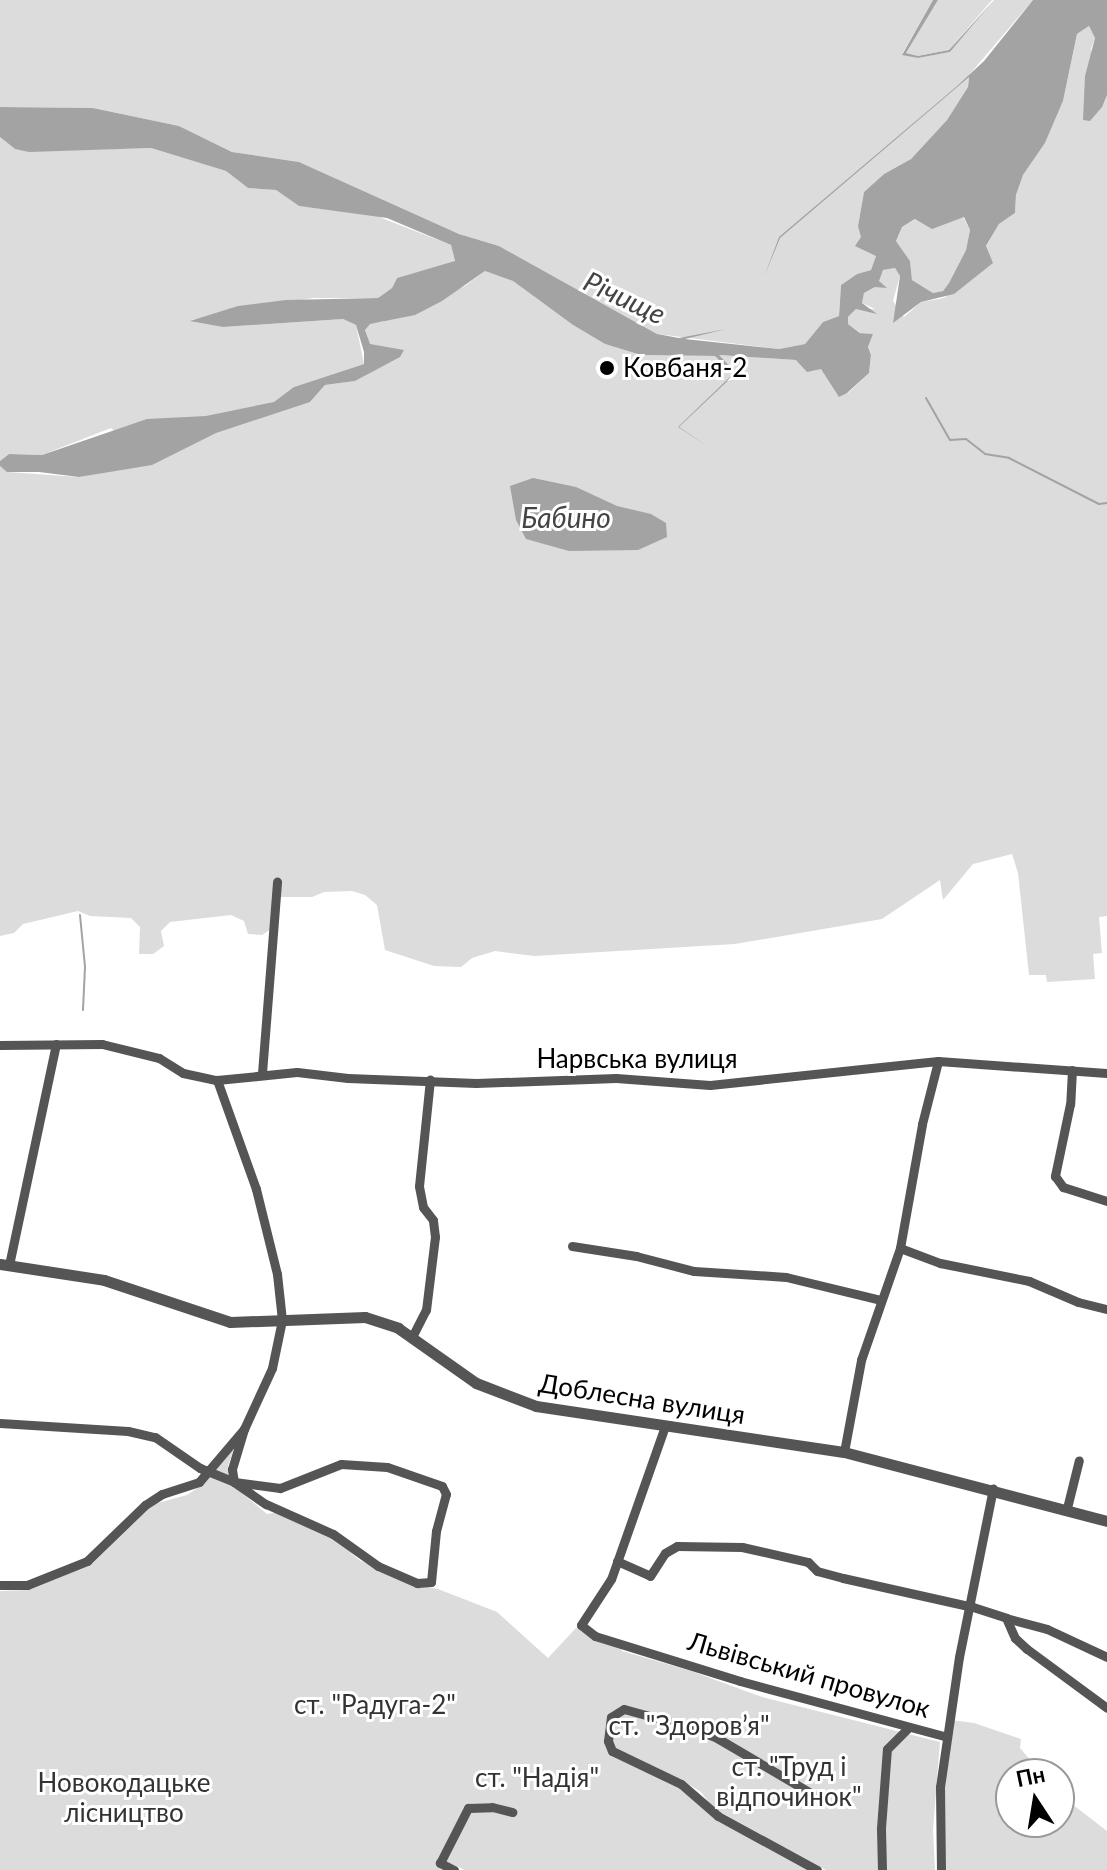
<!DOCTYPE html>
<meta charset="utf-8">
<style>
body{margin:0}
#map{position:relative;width:1107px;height:1870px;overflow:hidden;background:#fff;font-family:Lato,sans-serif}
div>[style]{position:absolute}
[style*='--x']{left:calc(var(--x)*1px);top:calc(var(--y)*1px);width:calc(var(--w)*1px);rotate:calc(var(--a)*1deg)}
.green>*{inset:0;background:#dcdcdc}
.water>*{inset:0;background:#a3a3a3}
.stream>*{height:2px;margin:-1px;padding:0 1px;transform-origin:1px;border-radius:1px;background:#a3a3a3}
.minor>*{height:9px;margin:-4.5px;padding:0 4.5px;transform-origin:4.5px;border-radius:4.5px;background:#555}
.tertiary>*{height:11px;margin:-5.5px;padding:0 5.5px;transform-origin:5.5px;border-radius:5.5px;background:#555}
.dots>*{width:22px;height:22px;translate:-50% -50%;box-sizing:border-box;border:4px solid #fff;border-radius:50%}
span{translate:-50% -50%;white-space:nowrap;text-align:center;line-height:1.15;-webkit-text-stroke:6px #fff;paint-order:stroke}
.poi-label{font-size:26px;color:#000}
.left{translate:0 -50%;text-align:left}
.street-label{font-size:26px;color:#000}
.park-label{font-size:26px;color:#333}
.water-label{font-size:28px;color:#444;font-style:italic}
.north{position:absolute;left:995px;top:1758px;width:80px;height:80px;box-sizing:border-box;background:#fff;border:2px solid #999;border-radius:50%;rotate:348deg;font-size:22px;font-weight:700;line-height:32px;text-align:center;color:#000}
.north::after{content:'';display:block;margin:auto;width:28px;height:36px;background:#000;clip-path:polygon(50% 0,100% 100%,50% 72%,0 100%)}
</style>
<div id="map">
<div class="green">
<div style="clip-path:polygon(0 0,933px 0,902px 54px,918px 58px,950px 52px,994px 0,1033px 0,969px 75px,968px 87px,947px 120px,911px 159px,884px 174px,864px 192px,858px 226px,876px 256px,871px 270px,857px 274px,841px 285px,839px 316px,823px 322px,805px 344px,779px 349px,657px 334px,499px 246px,459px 234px,299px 162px,232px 152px,179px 126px,93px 108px,0 107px)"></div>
<div style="clip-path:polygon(938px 0,992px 0,949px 50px,918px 56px,906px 53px)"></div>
<div style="clip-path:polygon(1089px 26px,1095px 38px,1091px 49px,1101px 107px,1107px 95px,1107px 916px,1099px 917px,1102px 953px,1093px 954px,1095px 979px,1047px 982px,1046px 975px,1029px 975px,1018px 873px,1012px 854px,973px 864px,943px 900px,940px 880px,882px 919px,735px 944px,534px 956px,495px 951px,472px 958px,461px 967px,434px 966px,385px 950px,377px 905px,365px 895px,352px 891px,324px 892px,312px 897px,278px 897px,273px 928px,262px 935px,248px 934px,244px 921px,231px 915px,170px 922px,161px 931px,164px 946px,153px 954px,139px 954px,140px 927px,131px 918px,90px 916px,78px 911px,23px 924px,14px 933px,0 936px,0 466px,8px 472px,79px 477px,150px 464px,111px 428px,42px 455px,9px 454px,0 461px,0 137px,15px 149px,43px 151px,151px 148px,226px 171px,248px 188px,276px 190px,299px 206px,374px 215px,451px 245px,455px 262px,397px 278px,392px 288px,378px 298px,313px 298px,192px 320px,223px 327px,343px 319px,356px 325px,364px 364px,294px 387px,310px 402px,325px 385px,355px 381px,376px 369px,365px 329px,370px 323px,382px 322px,465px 286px,485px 271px,513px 281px,573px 325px,605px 344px,641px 355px,715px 356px,734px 375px,718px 355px,796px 360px,821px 369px,848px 393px,869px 373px,871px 355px,868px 347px,873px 334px,861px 333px,848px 324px,848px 317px,856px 309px,875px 309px,862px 303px,864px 293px,875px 287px,883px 270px,895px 268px,900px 276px,893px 301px,904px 317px,921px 302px,944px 298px,992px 263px,986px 247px,999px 224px,1015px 213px,1016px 195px,1023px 175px,1045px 143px,1063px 101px,1077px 34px)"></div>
<div style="clip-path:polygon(963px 217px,970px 230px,966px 250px,949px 283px,943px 291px,933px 293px,912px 280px,910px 261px,896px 241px,902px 227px,916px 219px,932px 228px)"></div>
<div style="clip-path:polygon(228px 1449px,233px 1451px,228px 1466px,231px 1484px,267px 1514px,279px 1512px,304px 1521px,332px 1536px,359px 1560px,416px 1585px,438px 1589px,497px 1612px,548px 1658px,576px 1628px,619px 1644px,622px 1651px,691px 1671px,762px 1697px,940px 1742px,933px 1830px,935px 1870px,826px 1870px,713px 1808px,701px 1792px,678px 1778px,677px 1785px,709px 1812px,812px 1870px,465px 1870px,445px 1861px,443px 1866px,450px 1870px,0 1870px,0 1591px,28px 1590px,88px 1564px,150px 1505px,187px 1495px,202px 1485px)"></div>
<div style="clip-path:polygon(951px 1720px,974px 1723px,1021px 1739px,1020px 1748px,1042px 1774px,1011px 1774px,1011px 1822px,1059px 1822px,1059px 1794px,1107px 1831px,1107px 1870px,944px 1870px,941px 1835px)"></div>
</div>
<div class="water">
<div style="clip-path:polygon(933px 0,938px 0,906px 53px,918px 56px,949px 50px,994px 0,950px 52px,918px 58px,902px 55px)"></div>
<div style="clip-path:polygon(evenodd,1033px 0,1107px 0,1107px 95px,1102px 107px,1090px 121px,1083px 120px,1085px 76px,1095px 38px,1089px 26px,1077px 34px,1063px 101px,1045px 143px,1023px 175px,1016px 195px,1015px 213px,999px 224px,986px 246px,993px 263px,954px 294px,921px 302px,893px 323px,900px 276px,895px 268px,883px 270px,879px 281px,887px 288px,875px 287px,864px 293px,862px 303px,877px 314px,856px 309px,848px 317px,848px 324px,860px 333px,873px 334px,868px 347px,871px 355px,869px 373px,847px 393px,839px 397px,821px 369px,807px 372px,796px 360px,719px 355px,736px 373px,679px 427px,709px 447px,678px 427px,733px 374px,715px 356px,641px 355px,605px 344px,573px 325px,513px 281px,485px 271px,442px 301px,415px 315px,370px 324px,365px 330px,370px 344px,404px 350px,400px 357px,355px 381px,325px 385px,310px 402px,216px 433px,152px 465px,79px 477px,39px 472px,7px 472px,0 466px,0 461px,9px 454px,42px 455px,147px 419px,206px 416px,274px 402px,294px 387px,364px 364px,364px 352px,356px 325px,343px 319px,223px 327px,190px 321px,238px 306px,286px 300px,378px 298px,392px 288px,397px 278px,455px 261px,451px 245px,387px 218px,299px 206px,276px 190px,248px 188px,226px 171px,151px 148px,29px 152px,15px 149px,0 137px,0 107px,93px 108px,179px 126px,232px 152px,299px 162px,459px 234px,499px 246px,657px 334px,679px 338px,726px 329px,743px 335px,772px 310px,764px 277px,779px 237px,956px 87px,984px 61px,1033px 0,969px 77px,968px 87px,947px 120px,911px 159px,884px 174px,864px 192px,858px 226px,861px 237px,855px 246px,876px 256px,871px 270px,857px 274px,841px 285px,839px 316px,823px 322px,805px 344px,779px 349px,685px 339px,726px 329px,743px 335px,772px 310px,764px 277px,780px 238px,969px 77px,1033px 0,964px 217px,970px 230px,966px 250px,949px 283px,943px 291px,933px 293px,912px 280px,910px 261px,896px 241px,902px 227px,915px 219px,932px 229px,964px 217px)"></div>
<div style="clip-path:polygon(533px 478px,576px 487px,617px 506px,651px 514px,666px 523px,667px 537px,638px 550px,569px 551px,526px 539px,516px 520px,510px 486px)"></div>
</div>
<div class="stream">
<div style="--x:926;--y:398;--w:48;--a:60.3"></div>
<div style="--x:950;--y:440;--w:16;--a:-4"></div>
<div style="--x:966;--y:439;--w:24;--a:38"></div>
<div style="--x:985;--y:454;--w:24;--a:9"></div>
<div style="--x:1009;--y:458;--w:101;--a:27.1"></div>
<div style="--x:1099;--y:504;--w:8;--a:-7"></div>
<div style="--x:80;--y:915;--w:52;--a:84.5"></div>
<div style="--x:85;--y:967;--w:43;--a:92.7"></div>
</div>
<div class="minor">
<div style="--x:0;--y:1045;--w:102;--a:-0.6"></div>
<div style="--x:102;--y:1044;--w:59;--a:13.8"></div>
<div style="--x:159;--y:1058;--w:28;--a:32"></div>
<div style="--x:183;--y:1073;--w:35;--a:12"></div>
<div style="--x:217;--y:1080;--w:80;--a:-5.7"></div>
<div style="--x:297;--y:1072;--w:51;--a:6.7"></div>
<div style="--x:348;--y:1078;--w:128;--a:2.2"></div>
<div style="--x:476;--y:1083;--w:140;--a:-2"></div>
<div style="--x:616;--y:1078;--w:94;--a:4.3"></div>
<div style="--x:710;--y:1085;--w:229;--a:-6"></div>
<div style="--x:938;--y:1061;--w:169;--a:4.1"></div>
<div style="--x:1072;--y:1070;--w:34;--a:93"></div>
<div style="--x:1070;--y:1104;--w:74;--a:101.8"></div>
<div style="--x:1055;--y:1176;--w:14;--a:54"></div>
<div style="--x:1063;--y:1187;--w:46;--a:17.7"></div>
<div style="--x:262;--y:1073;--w:192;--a:-85.5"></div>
<div style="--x:572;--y:1246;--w:65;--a:8.9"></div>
<div style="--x:636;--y:1256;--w:60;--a:14.5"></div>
<div style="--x:694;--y:1271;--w:92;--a:3.7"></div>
<div style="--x:786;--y:1277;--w:97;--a:13.7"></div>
<div style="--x:900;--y:1248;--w:43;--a:20.6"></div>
<div style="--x:940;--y:1263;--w:91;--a:11.4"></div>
<div style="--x:1029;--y:1281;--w:53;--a:23.2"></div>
<div style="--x:1078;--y:1302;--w:30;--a:14"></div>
<div style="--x:9;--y:1265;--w:226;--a:-78"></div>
<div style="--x:412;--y:1337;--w:30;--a:-63"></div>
<div style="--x:426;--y:1310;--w:74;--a:-83"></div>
<div style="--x:435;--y:1237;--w:17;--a:-97"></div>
<div style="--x:433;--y:1220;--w:16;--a:-128"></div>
<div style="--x:423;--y:1207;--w:21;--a:-101"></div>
<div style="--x:419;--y:1186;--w:107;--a:-84.1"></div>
<div style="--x:0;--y:1423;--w:128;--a:3.6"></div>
<div style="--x:128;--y:1431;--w:28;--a:13"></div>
<div style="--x:155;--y:1437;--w:55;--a:34.6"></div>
<div style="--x:200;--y:1468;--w:37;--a:22"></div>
<div style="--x:234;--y:1482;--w:39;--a:35"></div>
<div style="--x:266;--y:1504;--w:73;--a:24.1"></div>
<div style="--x:333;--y:1534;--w:55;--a:35.4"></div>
<div style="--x:378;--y:1566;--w:43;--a:23.6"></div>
<div style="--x:417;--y:1583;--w:14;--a:-4"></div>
<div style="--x:431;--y:1582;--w:51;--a:-84.4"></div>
<div style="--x:436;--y:1531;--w:38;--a:-75"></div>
<div style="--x:446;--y:1494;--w:9;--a:-117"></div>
<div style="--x:442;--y:1486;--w:58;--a:-160.9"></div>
<div style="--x:387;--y:1467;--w:46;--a:-176.3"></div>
<div style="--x:341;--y:1464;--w:66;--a:158.5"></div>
<div style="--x:280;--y:1488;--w:46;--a:-172.6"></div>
<div style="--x:234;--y:1482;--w:13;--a:-99"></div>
<div style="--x:232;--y:1469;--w:42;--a:-73.3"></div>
<div style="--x:665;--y:1426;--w:162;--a:109.4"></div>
<div style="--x:611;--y:1579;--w:55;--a:123.1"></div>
<div style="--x:581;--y:1625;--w:18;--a:38"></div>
<div style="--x:595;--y:1636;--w:152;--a:17.2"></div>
<div style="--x:740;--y:1681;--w:214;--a:15.1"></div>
<div style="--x:844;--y:1452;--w:94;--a:-79.5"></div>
<div style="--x:861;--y:1360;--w:119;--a:-70.8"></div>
<div style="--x:900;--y:1248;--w:126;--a:-79.9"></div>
<div style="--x:922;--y:1124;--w:65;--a:-75.7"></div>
<div style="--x:1067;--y:1508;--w:49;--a:-76"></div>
<div style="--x:617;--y:1561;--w:36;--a:24"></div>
<div style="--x:650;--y:1576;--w:27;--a:-57"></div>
<div style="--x:665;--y:1553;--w:14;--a:-30"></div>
<div style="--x:677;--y:1546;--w:65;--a:0.9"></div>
<div style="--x:742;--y:1547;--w:68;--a:12.8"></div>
<div style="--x:808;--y:1562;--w:13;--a:45"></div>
<div style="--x:817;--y:1571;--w:27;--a:15"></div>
<div style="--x:843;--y:1578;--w:133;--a:12.6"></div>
<div style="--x:973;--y:1607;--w:35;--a:18"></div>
<div style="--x:1006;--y:1618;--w:22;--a:66"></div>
<div style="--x:1015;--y:1638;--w:16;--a:43"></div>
<div style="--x:1027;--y:1649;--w:99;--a:36.4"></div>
<div style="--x:0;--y:1585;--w:27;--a:0"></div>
<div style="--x:27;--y:1585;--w:65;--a:-21.8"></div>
<div style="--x:87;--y:1561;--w:81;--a:-44"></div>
<div style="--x:145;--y:1505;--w:20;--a:-33"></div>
<div style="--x:162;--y:1494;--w:39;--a:-18"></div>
<div style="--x:199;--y:1482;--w:70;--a:-49.7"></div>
<div style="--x:244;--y:1429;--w:67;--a:-65.3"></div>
<div style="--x:272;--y:1368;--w:49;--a:-78.2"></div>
<div style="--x:282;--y:1320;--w:46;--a:-96.2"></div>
<div style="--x:277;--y:1274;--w:88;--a:-103.9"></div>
<div style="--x:256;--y:1189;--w:116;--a:-109.7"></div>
<div style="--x:1006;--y:1618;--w:42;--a:15"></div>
<div style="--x:1047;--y:1629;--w:66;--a:25"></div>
<div style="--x:454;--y:1870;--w:16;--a:-153"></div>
<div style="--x:440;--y:1863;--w:62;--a:-63"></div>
<div style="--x:468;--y:1808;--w:24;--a:-2"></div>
<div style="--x:492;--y:1807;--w:21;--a:14"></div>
<div style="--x:817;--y:1870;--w:113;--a:-151.4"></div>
<div style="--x:718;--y:1816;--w:49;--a:-139.1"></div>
<div style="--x:681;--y:1784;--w:76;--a:-154.4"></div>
<div style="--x:612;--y:1751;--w:11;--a:-112"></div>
<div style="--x:608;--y:1741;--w:24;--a:-83"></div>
<div style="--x:611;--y:1717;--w:15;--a:-32"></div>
<div style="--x:624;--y:1709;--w:67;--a:15.5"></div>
<div style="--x:689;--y:1727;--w:30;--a:21"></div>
<div style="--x:717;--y:1738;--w:126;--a:30.4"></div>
<div style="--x:882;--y:1870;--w:42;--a:-91.4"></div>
<div style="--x:881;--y:1828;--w:79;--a:-85.7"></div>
<div style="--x:887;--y:1749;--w:31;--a:-45"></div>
<div style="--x:941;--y:1870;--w:83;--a:-90.7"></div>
<div style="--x:940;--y:1787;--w:131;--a:-81.7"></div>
<div style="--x:959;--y:1657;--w:172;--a:-78.6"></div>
</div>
<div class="tertiary">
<div style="--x:0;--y:1264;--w:105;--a:8.7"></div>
<div style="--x:104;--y:1280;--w:133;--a:18.4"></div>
<div style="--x:230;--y:1322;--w:135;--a:-2.1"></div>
<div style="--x:365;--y:1317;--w:35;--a:18"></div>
<div style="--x:398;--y:1328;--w:95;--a:35.2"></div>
<div style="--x:476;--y:1383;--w:64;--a:21"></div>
<div style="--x:536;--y:1406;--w:311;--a:8.5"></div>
<div style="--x:844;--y:1452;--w:272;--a:14.7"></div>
</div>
<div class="dots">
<div style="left:607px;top:368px;background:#000"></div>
</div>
<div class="poi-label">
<span class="left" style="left:623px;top:368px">Ковбаня-2</span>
</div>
<div class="street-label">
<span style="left:637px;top:1059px">Нарвська вулиця</span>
<span style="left:642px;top:1399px;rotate:9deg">Доблесна вулиця</span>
<span style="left:809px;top:1675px;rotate:16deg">Львівський провулок</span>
</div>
<div class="park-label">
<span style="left:375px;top:1705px">ст. "Радуга-2"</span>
<span style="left:689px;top:1726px">ст. "Здоров’я"</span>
<span style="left:789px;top:1782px">ст. "Труд і<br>відпочинок"</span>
<span style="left:537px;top:1778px">ст. "Надія"</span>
<span style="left:124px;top:1798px">Новокодацьке<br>лісництво</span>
</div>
<div class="water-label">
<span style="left:625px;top:297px;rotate:25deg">Річище</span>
<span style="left:566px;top:517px">Бабино</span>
</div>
<div class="north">Пн</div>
</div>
